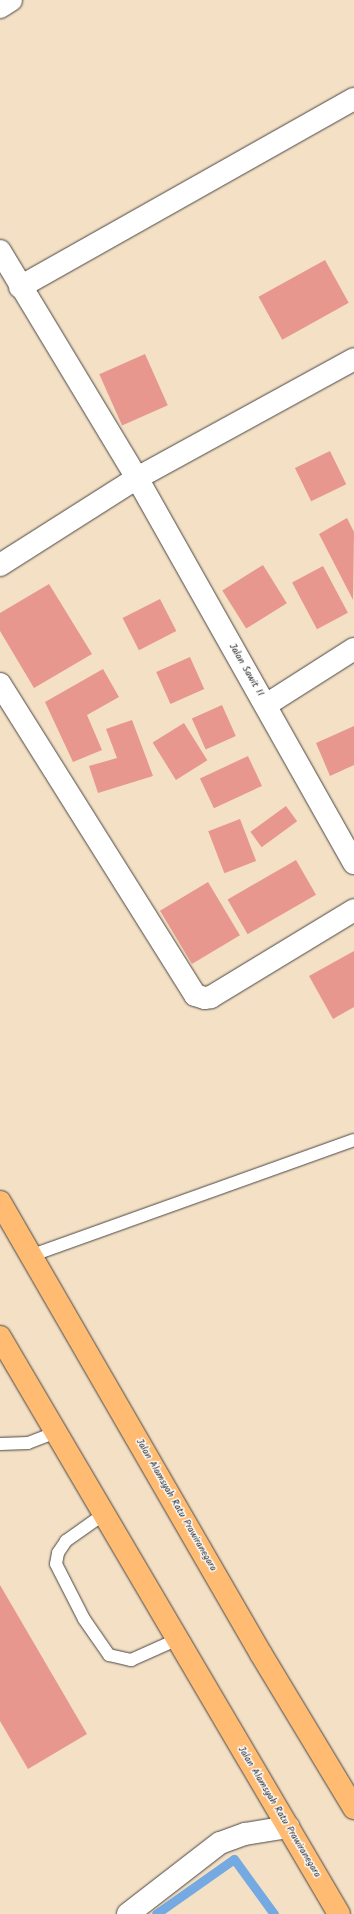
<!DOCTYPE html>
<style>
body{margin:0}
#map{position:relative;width:354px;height:1914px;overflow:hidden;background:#f4e0c5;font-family:Kalam,sans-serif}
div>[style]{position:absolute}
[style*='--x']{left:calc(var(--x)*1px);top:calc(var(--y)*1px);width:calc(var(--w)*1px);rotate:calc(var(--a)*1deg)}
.stream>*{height:9px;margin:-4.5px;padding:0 4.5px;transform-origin:4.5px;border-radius:4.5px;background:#74a9e1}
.building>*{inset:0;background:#e7978e;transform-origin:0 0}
.roads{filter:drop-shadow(0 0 1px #494642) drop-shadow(0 0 1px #494642)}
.lane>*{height:12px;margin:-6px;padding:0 6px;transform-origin:6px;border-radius:6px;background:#fff}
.street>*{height:22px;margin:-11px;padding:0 11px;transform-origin:11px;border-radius:11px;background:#fff}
.highway>*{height:22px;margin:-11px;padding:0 11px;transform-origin:11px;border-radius:11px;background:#ffbb71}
span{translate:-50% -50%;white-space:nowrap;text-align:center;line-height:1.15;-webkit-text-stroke:3px #fff;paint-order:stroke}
.street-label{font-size:10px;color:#2b2b2b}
</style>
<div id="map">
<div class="stream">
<div style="--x:156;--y:1914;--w:95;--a:-35.2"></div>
<div style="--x:234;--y:1859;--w:68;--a:54"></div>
</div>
<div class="building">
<div style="left:325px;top:260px;width:49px;height:76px;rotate:61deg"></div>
<div style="left:145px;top:354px;width:56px;height:50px;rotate:66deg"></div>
<div style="left:330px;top:451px;width:37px;height:39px;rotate:64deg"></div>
<div style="clip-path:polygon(347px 518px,354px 532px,353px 600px,319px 534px)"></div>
<div style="left:263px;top:565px;width:45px;height:48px;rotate:58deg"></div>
<div style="left:323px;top:566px;width:53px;height:35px;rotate:62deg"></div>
<div style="clip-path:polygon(49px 584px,92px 654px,34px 688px,0 631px,0 613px)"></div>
<div style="left:160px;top:599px;width:36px;height:42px;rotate:63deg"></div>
<div style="left:190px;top:657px;width:35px;height:37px;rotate:66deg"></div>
<div style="clip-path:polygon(103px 669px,119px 697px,87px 715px,102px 750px,73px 762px,45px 702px)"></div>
<div style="left:222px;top:705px;width:34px;height:33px;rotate:66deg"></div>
<div style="clip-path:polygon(132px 720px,153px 776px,98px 793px,89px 766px,117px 758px,106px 729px)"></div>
<div style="left:184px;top:723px;width:44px;height:37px;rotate:58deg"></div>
<div style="clip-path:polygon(354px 726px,354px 765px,330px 776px,316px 743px)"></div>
<div style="left:248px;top:756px;width:33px;height:53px;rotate:65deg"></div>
<div style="left:286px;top:806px;width:19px;height:44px;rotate:54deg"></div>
<div style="left:240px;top:819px;width:45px;height:34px;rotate:69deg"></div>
<div style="left:296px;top:860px;width:40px;height:79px;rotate:60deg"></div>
<div style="left:208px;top:882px;width:62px;height:56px;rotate:59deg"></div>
<div style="clip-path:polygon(354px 951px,354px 1007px,333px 1019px,309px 976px)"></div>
<div style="clip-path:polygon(0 1585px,87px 1734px,28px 1769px,0 1721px)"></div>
</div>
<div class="roads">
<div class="lane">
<div style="--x:30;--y:1256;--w:344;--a:-19.7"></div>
<div style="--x:0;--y:1444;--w:28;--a:-2"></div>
<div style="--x:28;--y:1443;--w:30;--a:-21"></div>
<div style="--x:104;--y:1514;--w:47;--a:144.6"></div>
<div style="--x:66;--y:1541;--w:14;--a:124"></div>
<div style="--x:58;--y:1553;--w:11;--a:100"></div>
<div style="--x:56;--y:1564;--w:62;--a:63"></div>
<div style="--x:84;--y:1619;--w:44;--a:55.2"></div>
<div style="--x:109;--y:1655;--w:23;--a:13"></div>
<div style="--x:131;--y:1660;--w:51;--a:-24.1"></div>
</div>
<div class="street">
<div style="--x:0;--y:7;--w:13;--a:-32"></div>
<div style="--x:0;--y:251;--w:265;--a:58.9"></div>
<div style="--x:137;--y:478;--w:442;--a:60.6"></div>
<div style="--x:20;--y:287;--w:383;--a:-29.4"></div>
<div style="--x:0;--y:565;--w:162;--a:-32.4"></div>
<div style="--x:137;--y:478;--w:247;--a:-28.7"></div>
<div style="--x:0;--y:684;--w:367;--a:57.9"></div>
<div style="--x:195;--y:995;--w:10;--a:17"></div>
<div style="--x:205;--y:998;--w:6;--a:-9"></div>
<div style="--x:211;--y:997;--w:167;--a:-31.3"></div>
<div style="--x:266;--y:705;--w:104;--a:-32.5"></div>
<div style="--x:128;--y:1914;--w:116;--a:-37.7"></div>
<div style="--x:220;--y:1843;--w:27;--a:-20"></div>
<div style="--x:245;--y:1834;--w:44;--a:-9.2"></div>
</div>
<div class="highway">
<div style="--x:0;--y:1202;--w:522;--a:60"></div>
<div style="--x:261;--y:1654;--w:180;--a:58.9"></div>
<div style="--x:0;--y:1337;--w:669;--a:59.56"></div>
</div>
</div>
<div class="street-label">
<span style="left:246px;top:670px;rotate:60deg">Jalan Sawit II</span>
<span style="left:176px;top:1505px;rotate:60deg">Jalan Alamsyah Ratu Prawiranegara</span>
<span style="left:279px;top:1812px;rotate:59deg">Jalan Alamsyah Ratu Prawiranegara</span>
</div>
</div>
